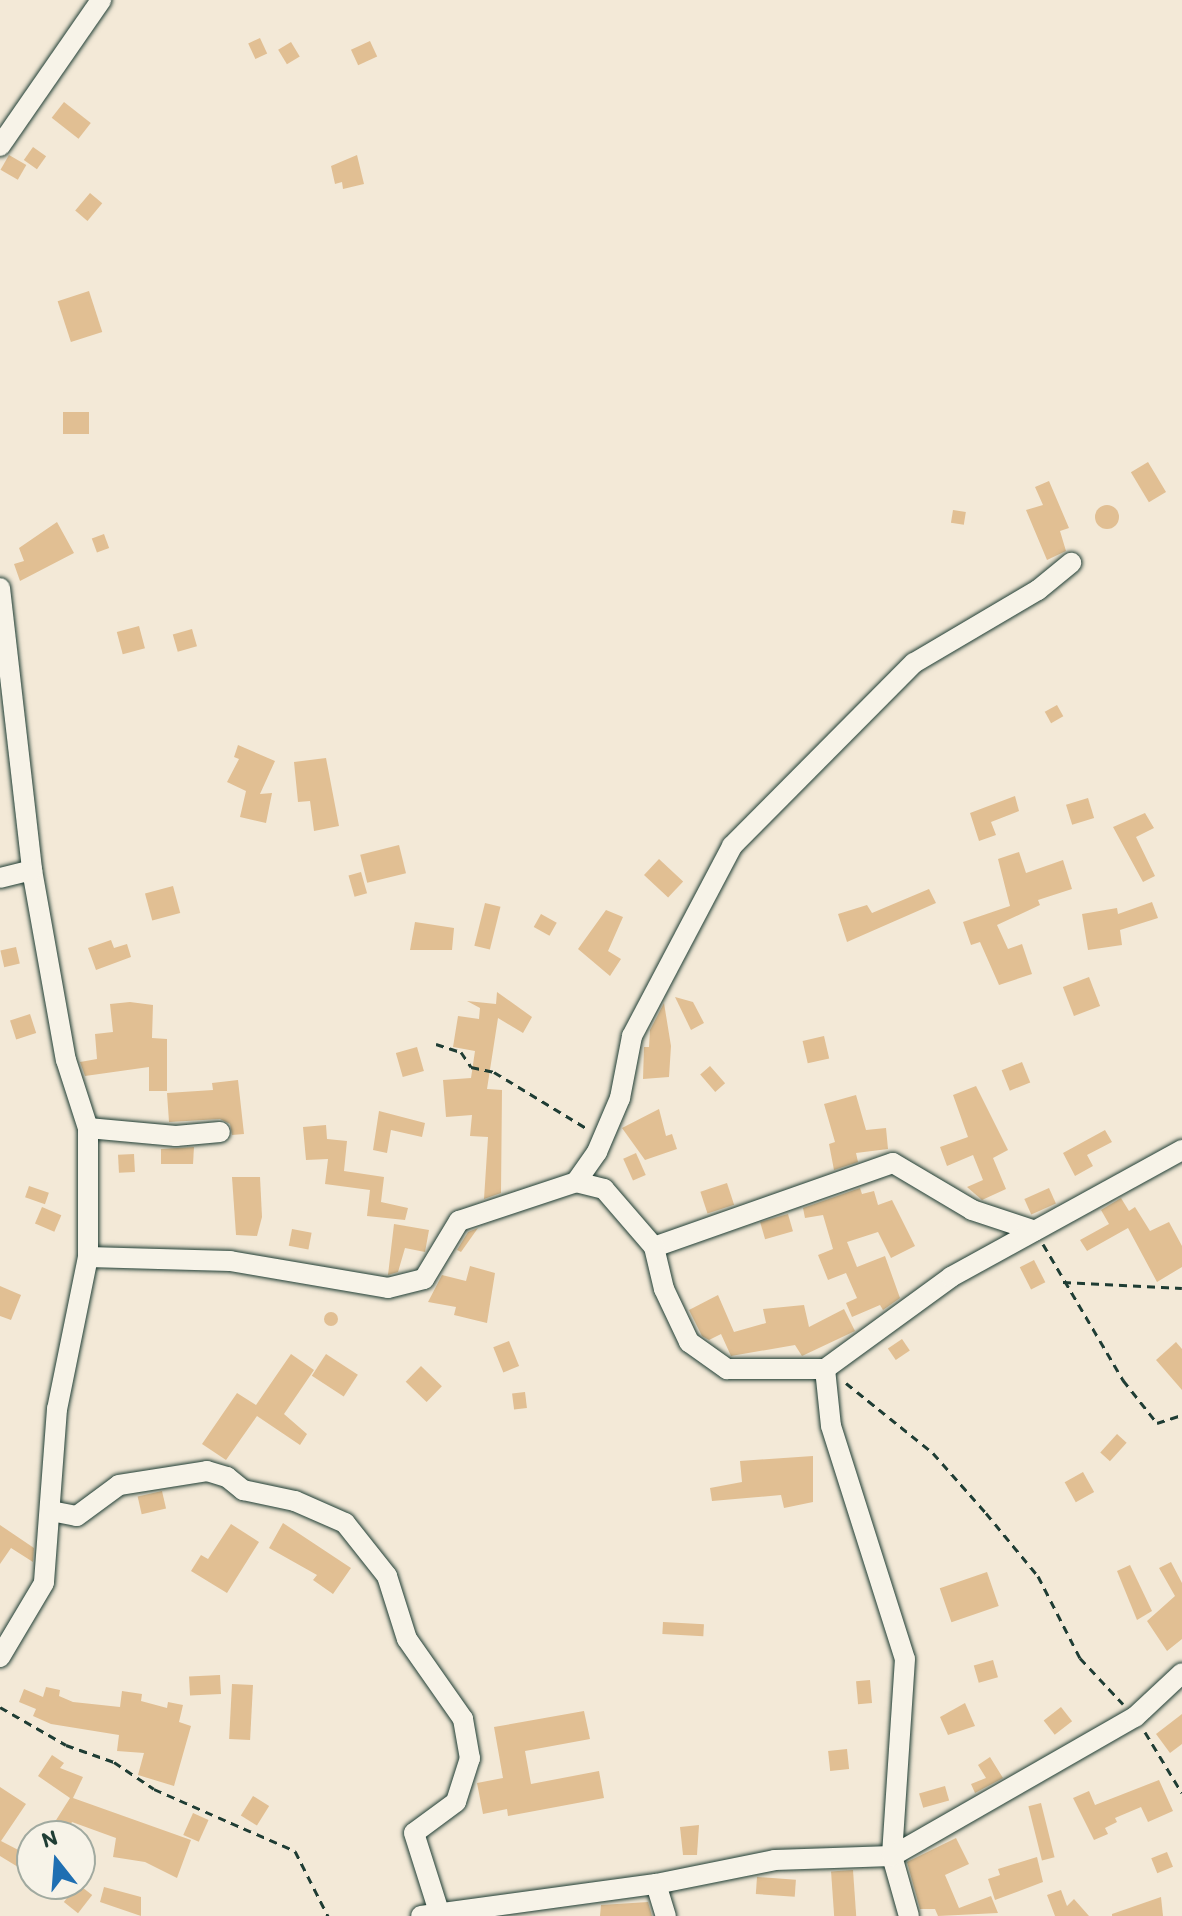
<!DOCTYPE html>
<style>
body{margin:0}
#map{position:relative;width:1182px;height:1916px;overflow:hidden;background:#f3e9d7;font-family:Itim,sans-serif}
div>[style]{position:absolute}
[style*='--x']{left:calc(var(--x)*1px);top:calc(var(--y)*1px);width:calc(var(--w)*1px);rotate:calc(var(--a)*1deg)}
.building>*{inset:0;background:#e1bf93;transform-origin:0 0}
.round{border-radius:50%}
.path>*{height:3px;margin-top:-1.5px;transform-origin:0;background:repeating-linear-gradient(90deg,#1f3d34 0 8px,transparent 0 14px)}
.roads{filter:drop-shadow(0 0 2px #1f3d34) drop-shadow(0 0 2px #1f3d34)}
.street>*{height:20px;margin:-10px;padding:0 10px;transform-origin:10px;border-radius:10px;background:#f7f3e8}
span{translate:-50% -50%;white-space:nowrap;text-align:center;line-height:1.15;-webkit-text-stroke:6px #f7f3e8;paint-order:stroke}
.north{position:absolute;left:16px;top:1820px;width:80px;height:80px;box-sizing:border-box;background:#f7f3e8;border:2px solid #a1aaa0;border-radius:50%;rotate:343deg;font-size:22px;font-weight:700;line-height:32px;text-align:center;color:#1f3d34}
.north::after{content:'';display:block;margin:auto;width:28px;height:36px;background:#1f6fb2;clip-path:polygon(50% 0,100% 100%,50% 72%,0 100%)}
</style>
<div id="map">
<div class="building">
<div style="left:260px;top:38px;width:17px;height:13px;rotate:65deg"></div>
<div style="left:370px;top:41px;width:17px;height:21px;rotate:65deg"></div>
<div style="left:291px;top:42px;width:17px;height:15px;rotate:59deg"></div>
<div style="left:64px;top:102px;width:34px;height:20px;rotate:38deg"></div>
<div style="left:33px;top:147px;width:16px;height:16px;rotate:35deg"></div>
<div style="left:9px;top:155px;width:20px;height:17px;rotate:30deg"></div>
<div style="clip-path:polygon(357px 155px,364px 184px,343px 189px,342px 182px,335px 184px,331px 166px)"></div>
<div style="left:90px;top:193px;width:16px;height:23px;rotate:40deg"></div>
<div style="left:89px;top:291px;width:43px;height:33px;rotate:72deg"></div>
<div style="left:63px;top:412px;width:26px;height:22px"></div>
<div style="left:1148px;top:462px;width:35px;height:20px;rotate:59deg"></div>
<div style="clip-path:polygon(1049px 481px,1069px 528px,1060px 531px,1066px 551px,1047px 560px,1026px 510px,1043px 505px,1035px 487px)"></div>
<div class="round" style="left:1095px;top:505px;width:24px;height:24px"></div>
<div style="left:953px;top:510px;width:13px;height:13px;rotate:9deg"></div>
<div style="clip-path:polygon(57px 522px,74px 553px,20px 581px,14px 564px,24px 561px,19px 548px)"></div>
<div style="left:104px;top:534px;width:15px;height:13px;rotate:70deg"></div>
<div style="left:139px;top:626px;width:23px;height:23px;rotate:75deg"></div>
<div style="left:192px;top:629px;width:18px;height:20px;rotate:74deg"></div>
<div style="left:1057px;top:705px;width:13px;height:14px;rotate:61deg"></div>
<div style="clip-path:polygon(238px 745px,275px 761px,260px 794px,272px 793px,266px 823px,240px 817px,246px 791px,227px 782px,239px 759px,234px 757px)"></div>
<div style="clip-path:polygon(326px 758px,339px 826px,314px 831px,310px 801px,298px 802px,294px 762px)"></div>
<div style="clip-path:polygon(1015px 796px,1019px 811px,991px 822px,996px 835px,979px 841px,970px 813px)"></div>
<div style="left:1088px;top:798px;width:21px;height:23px;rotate:73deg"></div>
<div style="clip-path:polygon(1145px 813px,1154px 828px,1136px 837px,1155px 876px,1143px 882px,1113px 827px)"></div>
<div style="left:399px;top:845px;width:29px;height:40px;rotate:76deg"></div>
<div style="clip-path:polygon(1019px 852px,1026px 873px,1063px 860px,1072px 889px,1038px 900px,1040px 905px,997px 925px,1008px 949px,1022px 944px,1032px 974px,999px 985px,980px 942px,971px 945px,963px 922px,1010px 906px,998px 859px)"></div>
<div style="left:659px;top:859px;width:33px;height:22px;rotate:43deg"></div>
<div style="left:361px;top:872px;width:22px;height:13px;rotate:74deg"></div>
<div style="left:173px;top:886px;width:28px;height:29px;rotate:75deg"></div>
<div style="clip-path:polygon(929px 889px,936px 903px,847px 942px,838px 914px,867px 905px,872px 913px)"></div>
<div style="clip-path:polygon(1152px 902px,1158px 918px,1120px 930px,1122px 945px,1088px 950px,1082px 914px,1117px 908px,1118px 914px)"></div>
<div style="left:485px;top:903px;width:16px;height:44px;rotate:14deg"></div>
<div style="clip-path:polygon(606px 910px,623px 917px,608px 951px,621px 959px,610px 976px,578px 949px)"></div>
<div style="left:541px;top:914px;width:18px;height:15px;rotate:29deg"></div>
<div style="clip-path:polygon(415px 922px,454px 928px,452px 950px,410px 950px)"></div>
<div style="clip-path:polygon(111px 940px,114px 948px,127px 944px,131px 957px,96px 970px,88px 948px)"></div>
<div style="left:16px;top:947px;width:17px;height:16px;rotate:77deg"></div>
<div style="left:1089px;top:977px;width:31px;height:28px;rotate:69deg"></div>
<div style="clip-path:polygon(497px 992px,532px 1017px,523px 1033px,498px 1018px,487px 1089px,502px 1090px,501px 1193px,484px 1199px,488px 1137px,470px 1136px,472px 1115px,446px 1117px,443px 1080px,471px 1078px,475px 1051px,453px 1047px,458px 1016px,479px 1019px,480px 1008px,467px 1001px,496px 1004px)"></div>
<div style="clip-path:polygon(675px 997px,693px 1002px,704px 1023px,691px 1030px)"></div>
<div style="clip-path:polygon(130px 1002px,153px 1005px,152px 1038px,167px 1039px,167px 1091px,149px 1091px,149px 1067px,85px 1076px,80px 1062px,97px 1059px,95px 1034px,113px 1032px,110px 1004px)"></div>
<div style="clip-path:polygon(664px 1003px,671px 1046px,669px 1077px,643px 1079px,644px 1047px,649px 1047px,650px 1030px)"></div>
<div style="left:30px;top:1014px;width:20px;height:21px;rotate:72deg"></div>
<div style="left:824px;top:1036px;width:23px;height:22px;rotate:77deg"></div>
<div style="left:417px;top:1047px;width:25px;height:22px;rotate:74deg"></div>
<div style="left:1022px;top:1062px;width:22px;height:22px;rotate:68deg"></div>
<div style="left:710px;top:1066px;width:23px;height:13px;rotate:49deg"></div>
<div style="clip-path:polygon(238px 1080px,244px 1134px,232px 1135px,230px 1124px,220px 1119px,169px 1122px,167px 1093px,213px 1090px,212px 1083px)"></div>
<div style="clip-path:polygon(976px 1086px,1008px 1150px,993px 1158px,1006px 1189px,982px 1200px,967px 1187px,983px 1180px,973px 1155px,947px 1166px,940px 1147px,968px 1137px,953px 1095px)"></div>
<div style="clip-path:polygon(856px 1095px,866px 1130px,886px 1128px,888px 1149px,856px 1153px,858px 1162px,834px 1170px,829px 1144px,835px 1142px,824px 1104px)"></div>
<div style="clip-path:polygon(659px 1109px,666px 1136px,672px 1134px,677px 1149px,645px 1160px,622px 1128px)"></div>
<div style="clip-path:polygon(379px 1111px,425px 1123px,422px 1137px,391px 1130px,387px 1153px,373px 1150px)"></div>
<div style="clip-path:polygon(326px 1125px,327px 1139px,347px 1141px,344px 1171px,384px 1177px,381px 1202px,408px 1208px,405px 1220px,367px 1216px,370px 1190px,325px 1184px,328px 1159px,306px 1160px,303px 1127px)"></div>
<div style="clip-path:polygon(1105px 1130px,1112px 1142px,1087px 1155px,1093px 1166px,1075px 1176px,1063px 1153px)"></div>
<div style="clip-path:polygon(194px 1147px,193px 1164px,161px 1164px,161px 1149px)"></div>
<div style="left:636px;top:1153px;width:24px;height:14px;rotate:66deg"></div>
<div style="left:134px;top:1154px;width:18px;height:16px;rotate:87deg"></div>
<div style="clip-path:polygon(232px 1177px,260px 1177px,262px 1217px,257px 1236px,236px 1235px)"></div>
<div style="left:727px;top:1183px;width:23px;height:28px;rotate:72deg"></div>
<div style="left:29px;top:1186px;width:21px;height:12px;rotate:19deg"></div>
<div style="clip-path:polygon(860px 1188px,862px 1194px,874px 1191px,878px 1205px,892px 1200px,915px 1246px,891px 1258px,878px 1232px,847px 1242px,857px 1267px,885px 1256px,900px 1298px,883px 1310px,880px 1305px,852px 1317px,846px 1303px,857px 1298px,846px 1273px,828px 1280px,818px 1255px,833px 1249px,823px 1215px,805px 1218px,803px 1208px)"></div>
<div style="left:1049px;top:1188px;width:17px;height:27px;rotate:66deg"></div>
<div style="clip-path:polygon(1121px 1198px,1129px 1211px,1135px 1207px,1150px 1231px,1169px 1222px,1182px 1246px,1182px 1267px,1157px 1282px,1128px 1228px,1087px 1251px,1080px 1240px,1109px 1224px,1101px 1210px)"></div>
<div style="left:42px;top:1207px;width:21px;height:18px;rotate:23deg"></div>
<div style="left:788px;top:1214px;width:18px;height:29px;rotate:74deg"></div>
<div style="clip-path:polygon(394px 1224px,429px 1230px,425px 1252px,405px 1248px,398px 1272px,388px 1275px)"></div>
<div style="clip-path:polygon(478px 1228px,461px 1252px,457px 1250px,468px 1232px)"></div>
<div style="left:292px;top:1229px;width:20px;height:17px;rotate:11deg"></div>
<div style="left:1034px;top:1260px;width:25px;height:16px;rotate:63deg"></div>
<div style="clip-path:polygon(470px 1266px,495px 1273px,487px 1323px,454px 1315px,456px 1307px,428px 1302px,442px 1275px,466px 1281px)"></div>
<div style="clip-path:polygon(0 1286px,21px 1295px,11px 1320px,0 1316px)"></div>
<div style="clip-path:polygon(718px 1295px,734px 1332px,766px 1323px,763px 1309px,804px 1305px,809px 1327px,844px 1309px,855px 1331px,802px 1356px,795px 1345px,731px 1356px,721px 1334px,709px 1340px,702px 1336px,689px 1310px)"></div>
<div class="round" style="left:324px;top:1312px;width:14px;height:14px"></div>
<div style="left:902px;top:1339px;width:14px;height:17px;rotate:56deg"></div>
<div style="left:509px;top:1341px;width:27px;height:17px;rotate:68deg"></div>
<div style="clip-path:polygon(1176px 1342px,1182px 1349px,1182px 1390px,1156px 1360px)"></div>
<div style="clip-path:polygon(291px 1354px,314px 1370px,284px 1414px,307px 1434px,300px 1445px,257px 1416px,226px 1460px,202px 1444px,237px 1393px,256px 1405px)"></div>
<div style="left:326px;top:1354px;width:38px;height:26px;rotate:33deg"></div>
<div style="left:421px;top:1366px;width:29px;height:22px;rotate:44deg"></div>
<div style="left:525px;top:1392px;width:16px;height:13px;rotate:83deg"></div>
<div style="left:1117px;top:1434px;width:13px;height:25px;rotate:42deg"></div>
<div style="clip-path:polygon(813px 1456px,813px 1502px,784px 1508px,781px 1495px,712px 1501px,710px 1488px,742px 1482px,740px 1461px)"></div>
<div style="left:1083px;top:1472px;width:23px;height:21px;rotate:61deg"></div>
<div style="left:162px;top:1491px;width:18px;height:25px;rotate:77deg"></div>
<div style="clip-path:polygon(283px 1523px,351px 1568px,333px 1594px,313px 1580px,317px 1575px,269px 1548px)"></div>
<div style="clip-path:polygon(231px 1524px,259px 1542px,227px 1593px,191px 1571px,201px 1555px,208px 1559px)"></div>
<div style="clip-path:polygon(0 1525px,34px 1548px,33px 1562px,11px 1548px,0 1564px)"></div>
<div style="clip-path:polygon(1171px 1562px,1182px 1583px,1182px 1639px,1167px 1651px,1147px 1621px,1175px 1596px,1159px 1568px)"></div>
<div style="clip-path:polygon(1130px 1565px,1152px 1611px,1137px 1620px,1117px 1571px)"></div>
<div style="left:987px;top:1572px;width:36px;height:50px;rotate:71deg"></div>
<div style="left:663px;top:1622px;width:41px;height:12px;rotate:3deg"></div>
<div style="left:993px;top:1660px;width:18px;height:20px;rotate:74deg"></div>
<div style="left:220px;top:1675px;width:19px;height:31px;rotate:87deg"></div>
<div style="left:870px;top:1680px;width:23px;height:14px;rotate:85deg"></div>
<div style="left:232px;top:1684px;width:21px;height:55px;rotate:3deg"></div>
<div style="clip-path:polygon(46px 1687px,60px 1690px,59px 1696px,73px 1702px,120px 1707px,122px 1691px,142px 1694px,141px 1701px,167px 1708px,168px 1702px,183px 1705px,179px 1722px,191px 1726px,174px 1786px,138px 1775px,144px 1753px,117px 1751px,119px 1735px,51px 1724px,33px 1716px,36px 1709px,19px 1702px,24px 1689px,43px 1697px)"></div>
<div style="clip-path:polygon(965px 1703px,975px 1726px,948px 1735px,940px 1717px)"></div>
<div style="left:1061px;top:1707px;width:18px;height:22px;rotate:52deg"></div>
<div style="clip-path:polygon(584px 1711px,590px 1739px,525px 1751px,531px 1784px,599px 1771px,604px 1798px,508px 1816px,507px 1809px,483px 1814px,477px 1783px,503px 1778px,494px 1727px)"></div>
<div style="clip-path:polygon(1182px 1714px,1182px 1744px,1170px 1753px,1156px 1734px)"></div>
<div style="left:847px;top:1749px;width:20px;height:19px;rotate:84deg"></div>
<div style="clip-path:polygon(52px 1755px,64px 1763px,60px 1768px,83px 1777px,73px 1798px,191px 1840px,177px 1878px,145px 1862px,113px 1857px,116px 1838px,72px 1822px,65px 1836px,46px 1836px,70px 1798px,38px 1776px)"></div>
<div style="clip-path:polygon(990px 1757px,1003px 1778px,975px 1793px,971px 1784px,986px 1778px,978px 1765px)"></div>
<div style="clip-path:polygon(1159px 1780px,1173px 1811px,1148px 1822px,1141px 1807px,1115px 1818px,1117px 1822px,1105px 1828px,1108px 1834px,1094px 1840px,1073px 1798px,1089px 1791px,1095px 1805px)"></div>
<div style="left:945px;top:1786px;width:15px;height:27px;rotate:74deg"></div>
<div style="clip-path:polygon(0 1787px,26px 1804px,1px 1841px,26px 1854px,18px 1867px,0 1856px)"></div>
<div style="left:253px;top:1796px;width:19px;height:23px;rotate:32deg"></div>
<div style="left:1041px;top:1803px;width:56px;height:13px;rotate:76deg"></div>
<div style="left:193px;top:1813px;width:17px;height:24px;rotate:24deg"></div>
<div style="clip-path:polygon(699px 1825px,697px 1855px,683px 1855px,680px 1827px)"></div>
<div style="clip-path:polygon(956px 1838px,969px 1864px,945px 1875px,959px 1908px,991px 1896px,998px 1913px,938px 1916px,935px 1909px,920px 1909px,907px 1862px)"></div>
<div style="left:1167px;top:1852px;width:16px;height:17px;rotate:68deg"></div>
<div style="clip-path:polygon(1037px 1857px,1043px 1882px,995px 1900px,988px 1879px,1000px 1875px,998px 1869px)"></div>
<div style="left:853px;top:1870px;width:46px;height:22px;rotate:86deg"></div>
<div style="left:757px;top:1877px;width:39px;height:17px;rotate:4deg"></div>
<div style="left:78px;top:1884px;width:18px;height:23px;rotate:38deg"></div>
<div style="clip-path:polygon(104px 1887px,141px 1897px,141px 1916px,100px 1902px)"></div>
<div style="clip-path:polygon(1061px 1890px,1067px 1906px,1074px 1899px,1089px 1916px,1055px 1916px,1047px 1895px)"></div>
<div style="clip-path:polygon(1161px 1897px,1163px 1916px,1112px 1916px,1112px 1914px)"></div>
<div style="clip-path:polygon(648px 1902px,652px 1916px,600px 1916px,601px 1905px)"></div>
</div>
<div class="path">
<div style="--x:436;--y:1044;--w:26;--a:18"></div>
<div style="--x:461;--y:1052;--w:18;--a:56"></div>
<div style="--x:471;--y:1067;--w:24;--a:12"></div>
<div style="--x:494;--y:1072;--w:108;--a:31.3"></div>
<div style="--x:1043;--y:1244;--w:158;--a:59.5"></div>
<div style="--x:1123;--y:1380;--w:55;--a:51.7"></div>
<div style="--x:1157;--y:1423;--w:26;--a:-18"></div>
<div style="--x:1063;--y:1282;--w:119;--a:2.9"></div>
<div style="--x:846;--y:1383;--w:112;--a:38.8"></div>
<div style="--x:933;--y:1453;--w:80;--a:48.5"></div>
<div style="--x:986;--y:1513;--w:82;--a:50.5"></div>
<div style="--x:1038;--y:1576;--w:92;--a:62.9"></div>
<div style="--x:1080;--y:1658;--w:63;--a:46.9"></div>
<div style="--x:0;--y:1707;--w:76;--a:29.9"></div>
<div style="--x:66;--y:1745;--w:51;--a:19.5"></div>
<div style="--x:114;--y:1762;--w:48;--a:34"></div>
<div style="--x:154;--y:1789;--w:154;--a:23.7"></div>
<div style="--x:295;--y:1851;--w:73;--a:63.1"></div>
<div style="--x:1145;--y:1732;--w:71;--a:58.8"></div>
</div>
<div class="roads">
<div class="street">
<div style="--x:0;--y:146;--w:178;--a:-55.3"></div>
<div style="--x:0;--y:588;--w:284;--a:83.5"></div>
<div style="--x:32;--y:870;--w:193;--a:79.9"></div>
<div style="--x:66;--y:1060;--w:71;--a:72.1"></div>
<div style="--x:88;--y:1128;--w:129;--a:90"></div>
<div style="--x:88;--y:1257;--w:155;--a:101.5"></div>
<div style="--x:57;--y:1409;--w:174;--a:94.3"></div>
<div style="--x:44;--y:1583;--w:86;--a:120.7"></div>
<div style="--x:0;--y:878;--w:33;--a:-14"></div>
<div style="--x:88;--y:1128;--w:88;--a:5.2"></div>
<div style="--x:176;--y:1136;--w:44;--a:-5.2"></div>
<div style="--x:576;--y:1182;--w:37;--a:-55"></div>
<div style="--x:597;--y:1152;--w:59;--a:-66.9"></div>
<div style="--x:620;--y:1098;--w:63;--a:-79"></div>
<div style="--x:632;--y:1036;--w:215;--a:-62.2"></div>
<div style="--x:732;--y:846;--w:258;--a:-45.2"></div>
<div style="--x:914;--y:663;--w:144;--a:-30.5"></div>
<div style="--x:1038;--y:590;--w:43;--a:-39.3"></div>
<div style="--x:654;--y:1247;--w:253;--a:-19.4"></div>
<div style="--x:893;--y:1163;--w:92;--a:30.7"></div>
<div style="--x:972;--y:1210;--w:66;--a:18.4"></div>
<div style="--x:88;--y:1257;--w:142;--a:1.6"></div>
<div style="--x:230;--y:1261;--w:160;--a:9.7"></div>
<div style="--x:388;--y:1288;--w:37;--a:-14"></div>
<div style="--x:424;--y:1279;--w:68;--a:-58.9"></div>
<div style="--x:459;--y:1221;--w:123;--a:-18.4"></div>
<div style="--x:576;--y:1182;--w:29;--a:14"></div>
<div style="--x:604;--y:1189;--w:77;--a:49.2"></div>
<div style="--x:654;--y:1247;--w:43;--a:76.6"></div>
<div style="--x:664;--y:1289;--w:59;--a:64.7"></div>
<div style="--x:689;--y:1342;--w:47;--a:35.4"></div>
<div style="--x:727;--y:1369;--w:98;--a:0"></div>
<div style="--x:825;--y:1369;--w:156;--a:-36.1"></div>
<div style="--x:951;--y:1277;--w:264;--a:-28.8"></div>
<div style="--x:825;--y:1369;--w:57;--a:84"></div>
<div style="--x:831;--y:1426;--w:244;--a:72.4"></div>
<div style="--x:905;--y:1659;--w:197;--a:93.8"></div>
<div style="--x:892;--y:1856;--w:62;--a:74.2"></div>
<div style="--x:51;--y:1511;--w:26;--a:11"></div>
<div style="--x:77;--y:1516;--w:52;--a:-36.4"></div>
<div style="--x:119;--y:1485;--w:89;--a:-9"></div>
<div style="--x:207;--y:1471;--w:21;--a:17"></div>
<div style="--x:227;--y:1477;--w:21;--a:39"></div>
<div style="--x:243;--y:1490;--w:53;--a:11.9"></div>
<div style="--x:295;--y:1501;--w:55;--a:23.7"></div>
<div style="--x:345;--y:1523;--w:68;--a:51.6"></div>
<div style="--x:387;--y:1576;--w:66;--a:72.4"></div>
<div style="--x:407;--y:1639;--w:98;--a:55"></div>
<div style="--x:463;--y:1719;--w:40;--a:80"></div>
<div style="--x:470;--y:1758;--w:46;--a:107.7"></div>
<div style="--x:456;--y:1802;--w:52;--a:143.6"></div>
<div style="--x:414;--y:1833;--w:83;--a:72.4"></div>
<div style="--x:656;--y:1884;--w:34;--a:73"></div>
<div style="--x:421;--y:1916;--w:237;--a:-7.8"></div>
<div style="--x:656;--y:1884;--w:121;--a:-11.4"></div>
<div style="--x:775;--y:1860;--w:117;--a:-2"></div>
<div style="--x:892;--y:1856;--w:280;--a:-29.8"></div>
<div style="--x:1135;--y:1717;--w:64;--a:-43.1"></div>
</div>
</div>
<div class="north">N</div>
</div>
